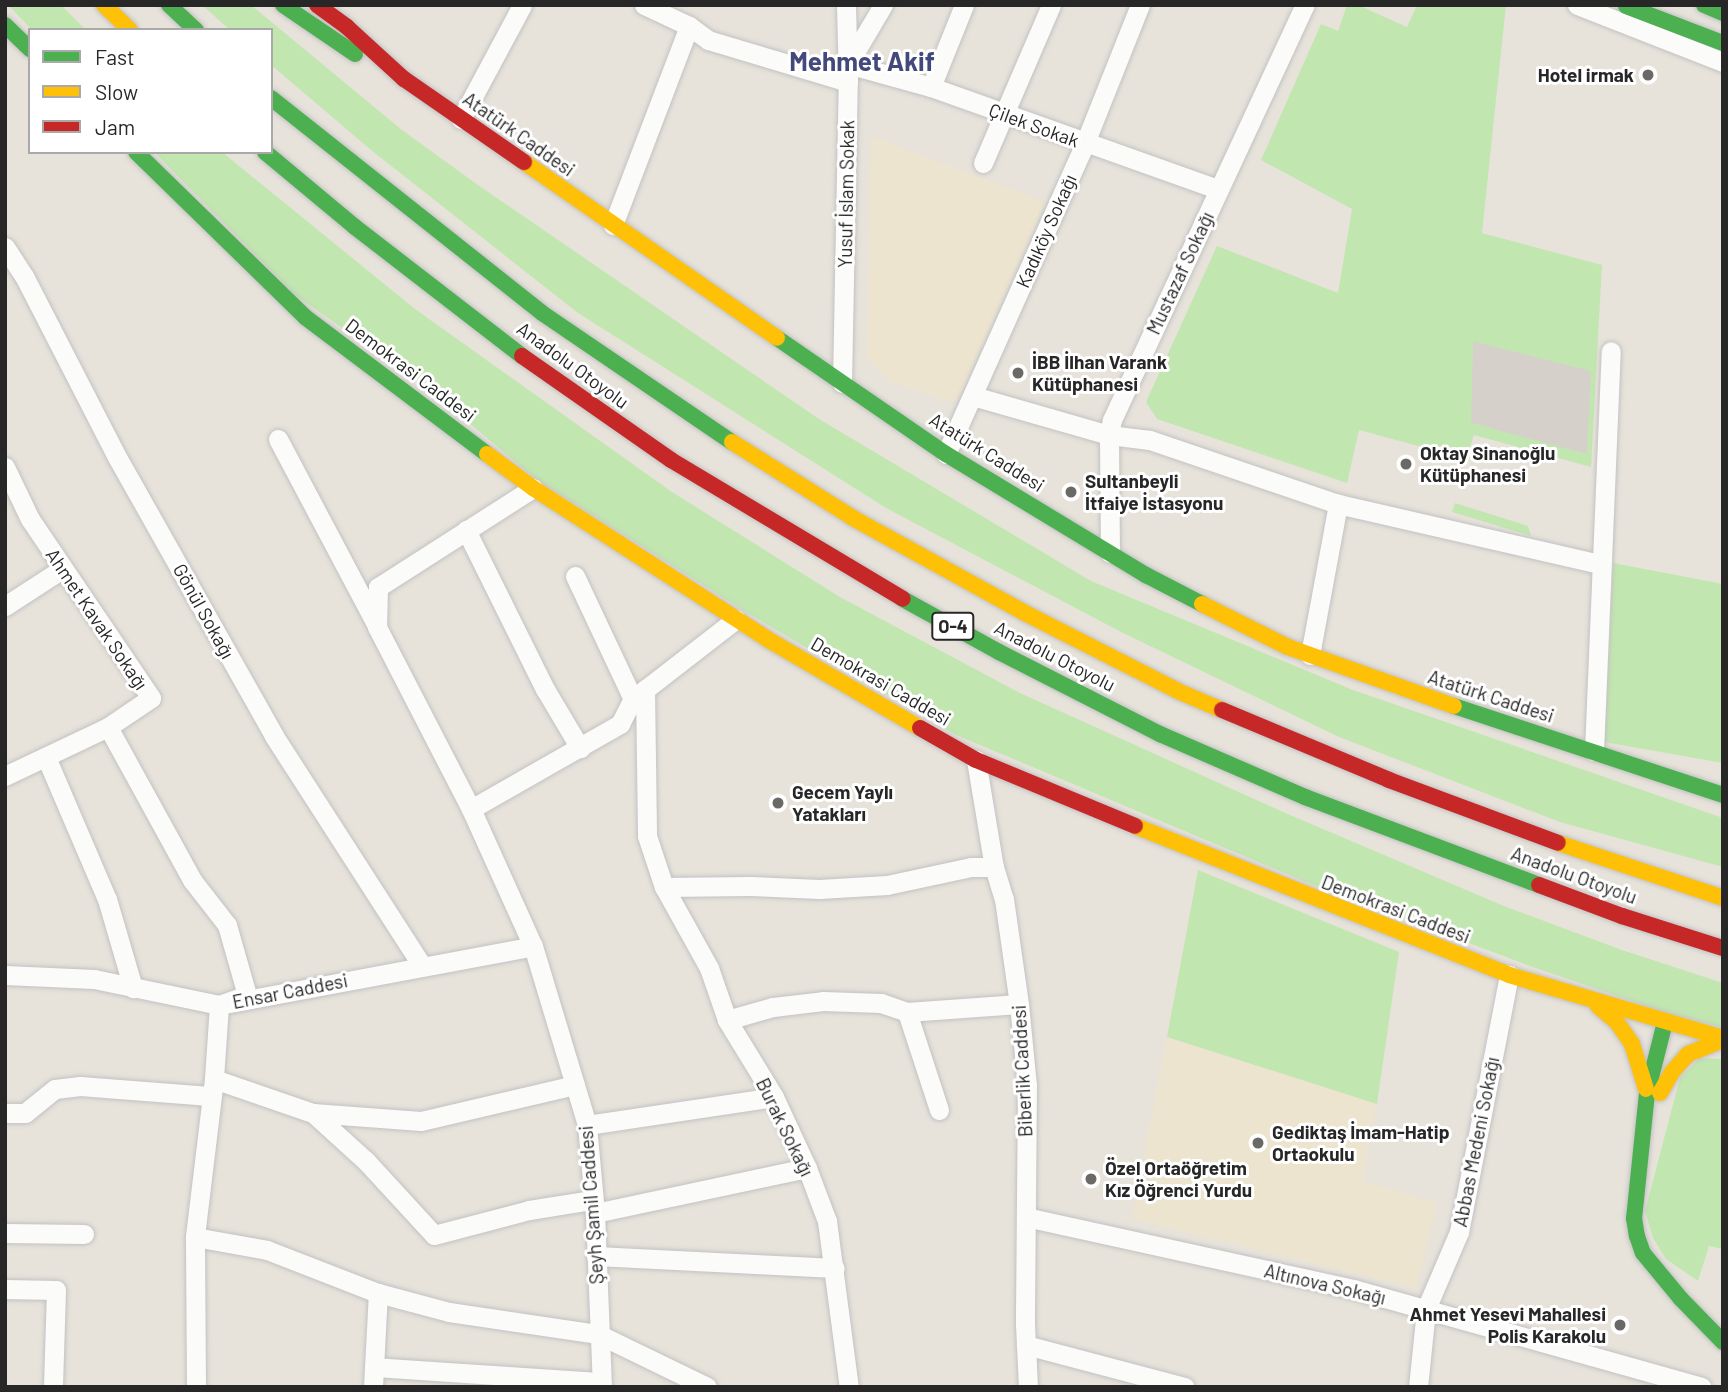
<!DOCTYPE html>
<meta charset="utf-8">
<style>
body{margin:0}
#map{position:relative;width:1728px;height:1392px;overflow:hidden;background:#e7e3db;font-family:Barlow,sans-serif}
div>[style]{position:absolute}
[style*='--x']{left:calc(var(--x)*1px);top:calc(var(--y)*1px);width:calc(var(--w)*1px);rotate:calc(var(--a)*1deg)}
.education>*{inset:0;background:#ece4ce}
.green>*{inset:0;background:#c2e6b0}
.plaza>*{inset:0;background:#d5d1ca}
.roads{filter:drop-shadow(0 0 2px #c3c2c2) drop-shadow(0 0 2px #c3c2c2)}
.street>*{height:19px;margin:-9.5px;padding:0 9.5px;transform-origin:9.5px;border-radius:9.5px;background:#fbfbfa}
.fast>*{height:16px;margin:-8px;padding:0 8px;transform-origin:8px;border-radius:8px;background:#4caf50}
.slow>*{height:16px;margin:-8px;padding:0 8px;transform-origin:8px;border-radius:8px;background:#ffc107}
.jam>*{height:16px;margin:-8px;padding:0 8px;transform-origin:8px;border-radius:8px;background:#c62828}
.dots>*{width:19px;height:19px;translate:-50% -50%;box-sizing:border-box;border:4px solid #fff;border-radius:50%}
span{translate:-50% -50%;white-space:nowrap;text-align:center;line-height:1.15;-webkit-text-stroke:6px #fff;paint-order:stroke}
.shield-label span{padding:2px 5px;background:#fff;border:2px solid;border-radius:5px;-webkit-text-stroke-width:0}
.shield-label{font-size:18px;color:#272727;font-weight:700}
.poi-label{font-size:19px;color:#272727;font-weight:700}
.right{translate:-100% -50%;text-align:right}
.left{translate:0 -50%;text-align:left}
.street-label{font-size:19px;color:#272727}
.district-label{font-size:26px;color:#44497b;font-weight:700}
.frame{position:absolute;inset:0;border:7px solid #272727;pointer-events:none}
.legend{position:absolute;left:28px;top:28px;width:245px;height:126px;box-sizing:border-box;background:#fff;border:2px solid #a9a9a9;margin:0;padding:9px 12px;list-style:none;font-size:21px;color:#272727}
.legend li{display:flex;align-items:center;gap:14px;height:35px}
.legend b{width:35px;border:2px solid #a9a9a9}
</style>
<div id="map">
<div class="education">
<div style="clip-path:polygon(871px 136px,1045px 202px,956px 403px,891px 382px,867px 358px)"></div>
<div style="clip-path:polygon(1167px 1037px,1377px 1104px,1362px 1181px,1437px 1203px,1416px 1288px,1132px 1219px)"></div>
</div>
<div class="green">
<div style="clip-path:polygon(8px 5px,61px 5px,86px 30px,32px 30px)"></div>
<div style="clip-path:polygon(202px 5px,251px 5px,402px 130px,478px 185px,819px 419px,1091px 581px,1353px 690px,1723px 818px,1723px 867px,1560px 822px,1339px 737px,1121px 632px,886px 508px,578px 313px,371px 150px,271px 65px,271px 30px,230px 30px)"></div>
<div style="clip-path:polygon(1347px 5px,1358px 5px,1407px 27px,1417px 5px,1506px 5px,1482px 233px,1602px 265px,1591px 467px,1474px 435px,1466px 459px,1359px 430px,1347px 483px,1157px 419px,1146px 402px,1217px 246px,1338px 293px,1352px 209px,1261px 160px,1321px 24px,1338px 31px)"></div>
<div style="clip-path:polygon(154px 152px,222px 152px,415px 309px,672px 492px,840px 597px,1020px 693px,1283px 812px,1504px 906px,1622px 950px,1723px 983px,1723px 1028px,1661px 1011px,1527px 965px,1306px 882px,954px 734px,746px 612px,537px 480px,424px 385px,295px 295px)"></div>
<div style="clip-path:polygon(1455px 503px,1528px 526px,1531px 536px,1452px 512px)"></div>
<div style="clip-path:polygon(1613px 563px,1723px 584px,1723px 763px,1604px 742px)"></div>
<div style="clip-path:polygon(1198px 870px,1399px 952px,1377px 1104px,1167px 1037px)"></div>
<div style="clip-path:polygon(1700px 1058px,1723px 1059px,1723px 1249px,1709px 1246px,1698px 1281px,1666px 1259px,1653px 1238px,1645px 1211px,1680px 1078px)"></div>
</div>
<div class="plaza">
<div style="clip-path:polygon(1473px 341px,1591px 371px,1587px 454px,1471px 423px)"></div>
</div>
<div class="roads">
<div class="street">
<div style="--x:644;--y:5;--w:50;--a:25"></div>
<div style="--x:689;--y:26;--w:24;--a:36"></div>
<div style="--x:708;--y:40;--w:146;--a:16.7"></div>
<div style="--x:883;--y:5;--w:69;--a:120.7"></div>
<div style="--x:848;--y:64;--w:86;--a:15.5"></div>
<div style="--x:931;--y:87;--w:305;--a:19.6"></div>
<div style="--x:1577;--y:5;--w:157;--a:21.3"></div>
<div style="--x:931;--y:87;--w:88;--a:-68.1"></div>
<div style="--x:461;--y:119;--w:129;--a:-61.8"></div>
<div style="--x:983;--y:163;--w:172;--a:-66.7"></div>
<div style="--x:613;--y:225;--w:213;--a:-69.1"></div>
<div style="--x:5;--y:247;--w:35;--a:57"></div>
<div style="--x:24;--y:276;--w:203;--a:62.8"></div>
<div style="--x:117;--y:457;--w:320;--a:60.6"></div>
<div style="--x:274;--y:736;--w:271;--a:57.2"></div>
<div style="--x:842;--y:383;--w:301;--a:-88.9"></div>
<div style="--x:848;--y:82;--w:77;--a:-91.5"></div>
<div style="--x:973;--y:396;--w:141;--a:16"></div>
<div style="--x:1109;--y:435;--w:41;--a:7"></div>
<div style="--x:1150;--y:440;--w:199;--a:18.8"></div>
<div style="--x:1338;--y:504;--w:269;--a:12.9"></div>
<div style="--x:278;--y:439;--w:212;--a:62.1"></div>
<div style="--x:946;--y:454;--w:341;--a:-65.9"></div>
<div style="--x:1085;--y:143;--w:149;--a:-68.3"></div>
<div style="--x:5;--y:467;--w:58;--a:64.3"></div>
<div style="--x:30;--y:519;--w:216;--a:55.9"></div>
<div style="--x:151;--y:698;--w:52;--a:146"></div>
<div style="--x:108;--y:727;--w:114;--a:154.6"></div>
<div style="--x:533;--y:488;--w:184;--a:147.4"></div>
<div style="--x:378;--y:587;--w:40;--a:91.4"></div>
<div style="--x:377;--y:627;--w:205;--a:62.7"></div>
<div style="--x:471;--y:809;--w:150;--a:65.7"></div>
<div style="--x:533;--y:946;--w:187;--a:73.2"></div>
<div style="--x:587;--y:1125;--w:88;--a:84.8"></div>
<div style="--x:595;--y:1213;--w:174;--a:87.7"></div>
<div style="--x:466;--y:530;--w:178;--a:63.6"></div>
<div style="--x:545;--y:689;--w:69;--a:59.3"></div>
<div style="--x:1110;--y:553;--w:118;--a:-90.5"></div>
<div style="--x:1109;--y:435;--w:15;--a:-79"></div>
<div style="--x:1112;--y:420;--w:458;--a:-65.1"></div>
<div style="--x:575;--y:576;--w:136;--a:64.8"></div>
<div style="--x:5;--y:606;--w:68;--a:-33"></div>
<div style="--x:1310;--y:655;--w:154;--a:-79.5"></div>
<div style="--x:645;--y:689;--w:147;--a:89.2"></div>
<div style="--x:647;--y:836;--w:54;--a:71.6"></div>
<div style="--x:664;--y:887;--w:93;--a:60.9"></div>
<div style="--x:709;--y:968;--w:55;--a:70.9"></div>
<div style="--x:727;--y:1020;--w:90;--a:58.6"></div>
<div style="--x:774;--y:1097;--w:78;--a:65.1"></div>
<div style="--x:807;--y:1168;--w:57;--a:69.3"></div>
<div style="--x:827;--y:1221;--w:167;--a:82.5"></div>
<div style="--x:108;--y:727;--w:175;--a:61.2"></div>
<div style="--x:192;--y:880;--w:57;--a:52.1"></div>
<div style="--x:227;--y:925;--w:73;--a:74.1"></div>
<div style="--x:247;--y:995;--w:30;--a:160"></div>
<div style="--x:219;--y:1005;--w:74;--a:93.9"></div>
<div style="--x:214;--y:1079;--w:159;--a:96.9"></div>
<div style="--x:1594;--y:751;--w:400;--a:-87.6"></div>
<div style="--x:46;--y:757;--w:155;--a:66.8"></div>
<div style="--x:107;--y:899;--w:93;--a:73.7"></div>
<div style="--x:976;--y:760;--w:109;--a:80.5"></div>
<div style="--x:994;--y:867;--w:34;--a:73"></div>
<div style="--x:1004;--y:899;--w:106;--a:81.9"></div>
<div style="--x:1019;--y:1004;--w:81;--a:84.4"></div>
<div style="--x:1027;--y:1085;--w:239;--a:90.5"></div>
<div style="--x:1025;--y:1324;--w:63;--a:87.3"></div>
<div style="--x:471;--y:809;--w:172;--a:-29.7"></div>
<div style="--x:620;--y:724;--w:28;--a:-63"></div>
<div style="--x:633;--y:699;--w:130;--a:-37.8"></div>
<div style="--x:664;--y:887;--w:87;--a:-0.7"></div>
<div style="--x:751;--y:886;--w:68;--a:2.5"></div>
<div style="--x:819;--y:889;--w:68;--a:-3.4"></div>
<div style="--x:887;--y:885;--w:86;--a:-12.1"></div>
<div style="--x:971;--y:867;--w:23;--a:0"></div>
<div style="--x:5;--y:975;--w:89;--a:2.6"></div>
<div style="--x:94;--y:979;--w:128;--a:11.7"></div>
<div style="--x:219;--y:1005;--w:319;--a:-10.6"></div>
<div style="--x:907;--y:1012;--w:103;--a:71.9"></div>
<div style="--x:727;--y:1020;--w:48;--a:-15.8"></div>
<div style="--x:773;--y:1007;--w:50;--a:-6.8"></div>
<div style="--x:823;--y:1001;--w:58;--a:2"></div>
<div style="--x:881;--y:1003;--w:28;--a:19"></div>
<div style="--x:907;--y:1012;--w:112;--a:-4.1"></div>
<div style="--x:214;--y:1079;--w:105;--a:19"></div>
<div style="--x:313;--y:1113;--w:72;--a:42.2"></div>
<div style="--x:366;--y:1161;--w:100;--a:47.4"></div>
<div style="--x:434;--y:1235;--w:98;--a:-14.7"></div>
<div style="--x:529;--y:1210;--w:64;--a:-9"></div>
<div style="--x:5;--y:1113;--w:20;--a:0"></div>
<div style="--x:25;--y:1113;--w:38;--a:-39"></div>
<div style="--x:55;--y:1089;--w:25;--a:-7"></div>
<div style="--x:80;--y:1086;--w:130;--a:4.4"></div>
<div style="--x:313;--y:1113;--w:108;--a:4.2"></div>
<div style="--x:421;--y:1121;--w:158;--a:-13.2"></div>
<div style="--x:587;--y:1125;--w:189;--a:-8.5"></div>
<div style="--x:595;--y:1213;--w:217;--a:-12"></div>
<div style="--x:1026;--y:1217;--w:335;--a:12.4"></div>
<div style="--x:1353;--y:1289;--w:362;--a:15.7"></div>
<div style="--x:5;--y:1233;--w:79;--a:0.7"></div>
<div style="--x:596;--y:1256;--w:239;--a:2.9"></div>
<div style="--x:5;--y:1289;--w:51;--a:1.1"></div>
<div style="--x:56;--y:1290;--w:97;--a:91.8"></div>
<div style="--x:1026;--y:1345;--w:164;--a:14.8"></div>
<div style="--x:374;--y:1367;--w:227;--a:3.8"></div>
<div style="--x:196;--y:1387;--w:150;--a:-90.4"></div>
<div style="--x:195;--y:1237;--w:73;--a:10.2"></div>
<div style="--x:267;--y:1250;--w:119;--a:21.2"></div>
<div style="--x:378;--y:1293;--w:73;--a:15"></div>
<div style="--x:449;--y:1312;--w:151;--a:8.4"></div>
<div style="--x:598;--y:1334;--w:121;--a:25.9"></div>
<div style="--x:373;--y:1387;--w:94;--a:-87"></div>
<div style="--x:1418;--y:1387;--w:78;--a:-84.1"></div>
<div style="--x:1426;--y:1309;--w:84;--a:-66.8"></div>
<div style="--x:1459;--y:1232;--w:262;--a:-79"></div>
</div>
<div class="fast">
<div style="--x:169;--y:5;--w:37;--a:43"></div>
<div style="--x:283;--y:5;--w:87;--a:34.2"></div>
<div style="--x:1704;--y:5;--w:21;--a:23"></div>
<div style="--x:1626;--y:6;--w:104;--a:20.9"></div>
<div style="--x:5;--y:25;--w:35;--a:44"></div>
<div style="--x:271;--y:98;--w:346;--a:38.4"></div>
<div style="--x:542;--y:313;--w:230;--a:34.2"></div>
<div style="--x:136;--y:152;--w:236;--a:44.3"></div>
<div style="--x:305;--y:317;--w:228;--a:37"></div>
<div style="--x:265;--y:152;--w:117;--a:39.8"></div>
<div style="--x:355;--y:227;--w:211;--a:37.7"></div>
<div style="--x:777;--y:338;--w:205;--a:34.5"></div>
<div style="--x:946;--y:454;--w:234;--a:31.2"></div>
<div style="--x:1146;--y:575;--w:63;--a:27.4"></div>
<div style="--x:903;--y:599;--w:110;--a:28.9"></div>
<div style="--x:999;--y:652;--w:181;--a:27"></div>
<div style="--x:1160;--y:734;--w:158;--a:23.5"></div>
<div style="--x:1305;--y:797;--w:250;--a:20.6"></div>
<div style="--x:1454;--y:706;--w:283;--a:18.3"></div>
<div style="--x:1665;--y:1022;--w:73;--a:104.2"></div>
<div style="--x:1647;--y:1093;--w:126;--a:95.9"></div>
<div style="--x:1634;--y:1218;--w:18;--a:81"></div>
<div style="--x:1637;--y:1236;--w:18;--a:71"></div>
<div style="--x:1643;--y:1253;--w:60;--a:50.4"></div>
<div style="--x:1681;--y:1299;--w:60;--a:45.7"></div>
</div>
<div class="slow">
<div style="--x:104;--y:5;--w:36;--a:44"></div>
<div style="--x:524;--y:162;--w:308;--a:34.8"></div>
<div style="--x:732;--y:442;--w:143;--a:32.1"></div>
<div style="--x:853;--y:518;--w:194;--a:28.9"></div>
<div style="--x:1023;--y:612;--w:176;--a:27"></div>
<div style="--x:1180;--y:692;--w:46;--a:23.2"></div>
<div style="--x:487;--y:454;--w:57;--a:36.5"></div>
<div style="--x:533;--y:488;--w:278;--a:32.8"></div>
<div style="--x:767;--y:639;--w:177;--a:30.2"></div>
<div style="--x:1202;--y:604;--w:96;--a:26.6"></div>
<div style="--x:1288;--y:647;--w:176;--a:19.6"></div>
<div style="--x:1135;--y:826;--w:403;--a:21.7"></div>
<div style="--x:1509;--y:975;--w:223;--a:16.4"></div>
<div style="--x:1558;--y:843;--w:174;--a:18.4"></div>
<div style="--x:1598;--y:1006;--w:23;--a:40"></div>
<div style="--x:1616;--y:1021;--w:28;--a:55"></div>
<div style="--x:1632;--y:1044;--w:47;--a:72.7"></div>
<div style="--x:1660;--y:1093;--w:24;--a:-60"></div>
<div style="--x:1672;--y:1072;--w:24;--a:-48"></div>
<div style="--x:1688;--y:1054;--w:38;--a:-22"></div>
</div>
<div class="jam">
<div style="--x:317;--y:5;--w:37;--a:36"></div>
<div style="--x:347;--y:27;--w:77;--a:42.4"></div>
<div style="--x:404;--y:79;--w:146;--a:34.7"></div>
<div style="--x:522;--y:356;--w:182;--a:34.9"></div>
<div style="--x:671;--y:460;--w:270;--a:30.9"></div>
<div style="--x:1222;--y:710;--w:181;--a:22.7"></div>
<div style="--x:1389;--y:780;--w:180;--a:20.4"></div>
<div style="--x:920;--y:728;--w:64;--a:29.7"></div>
<div style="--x:976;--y:760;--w:172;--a:22.5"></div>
<div style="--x:1539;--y:885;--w:89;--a:20.5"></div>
<div style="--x:1622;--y:916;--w:106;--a:17.6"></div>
</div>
</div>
<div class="dots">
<div style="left:1648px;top:75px;background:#6a6966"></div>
<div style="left:1018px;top:373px;background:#6a6966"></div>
<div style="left:1406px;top:464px;background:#6a6966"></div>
<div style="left:1071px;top:492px;background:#6a6966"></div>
<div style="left:778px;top:803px;background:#6a6966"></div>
<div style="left:1258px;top:1143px;background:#6a6966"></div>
<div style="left:1091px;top:1179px;background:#6a6966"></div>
<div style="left:1620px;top:1325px;background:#6a6966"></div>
</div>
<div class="shield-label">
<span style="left:953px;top:626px">O-4</span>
</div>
<div class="poi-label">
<span class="right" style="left:1634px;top:75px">Hotel irmak</span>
<span class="left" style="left:1032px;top:373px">İBB İlhan Varank<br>Kütüphanesi</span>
<span class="left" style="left:1420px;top:464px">Oktay Sinanoğlu<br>Kütüphanesi</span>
<span class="left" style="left:1085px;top:492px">Sultanbeyli<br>İtfaiye İstasyonu</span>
<span class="left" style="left:792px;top:803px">Gecem Yaylı<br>Yatakları</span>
<span class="left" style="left:1272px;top:1143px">Gediktaş İmam-Hatip<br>Ortaokulu</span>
<span class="left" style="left:1105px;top:1179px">Özel Ortaöğretim<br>Kız Öğrenci Yurdu</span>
<span class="right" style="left:1606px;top:1325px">Ahmet Yesevi Mahallesi<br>Polis Karakolu</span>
</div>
<div class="street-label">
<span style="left:1034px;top:125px;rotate:20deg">Çilek Sokak</span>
<span style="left:519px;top:134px;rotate:35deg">Atatürk Caddesi</span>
<span style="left:846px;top:194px;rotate:-89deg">Yusuf İslam Sokak</span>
<span style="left:1046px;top:231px;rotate:-66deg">Kadıköy Sokağı</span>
<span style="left:1180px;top:273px;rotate:-65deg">Mustazaf Sokağı</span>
<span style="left:573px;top:365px;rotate:36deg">Anadolu Otoyolu</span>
<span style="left:411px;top:370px;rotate:37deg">Demokrasi Caddesi</span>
<span style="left:987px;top:452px;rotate:32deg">Atatürk Caddesi</span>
<span style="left:204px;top:611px;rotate:61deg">Gönül Sokağı</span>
<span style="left:97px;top:619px;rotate:56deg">Ahmet Kavak Sokağı</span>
<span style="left:1055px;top:656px;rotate:27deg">Anadolu Otoyolu</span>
<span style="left:881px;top:681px;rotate:30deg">Demokrasi Caddesi</span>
<span style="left:1491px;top:696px;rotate:18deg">Atatürk Caddesi</span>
<span style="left:1574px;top:875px;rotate:20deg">Anadolu Otoyolu</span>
<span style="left:1396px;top:909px;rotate:21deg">Demokrasi Caddesi</span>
<span style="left:290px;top:991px;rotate:-11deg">Ensar Caddesi</span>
<span style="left:1022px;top:1071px;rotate:-93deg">Biberlik Caddesi</span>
<span style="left:785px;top:1127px;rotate:64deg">Burak Sokağı</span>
<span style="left:1476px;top:1142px;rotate:-79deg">Abbas Medeni Sokağı</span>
<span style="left:591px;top:1205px;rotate:-94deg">Şeyh Şamil Caddesi</span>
<span style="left:1325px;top:1284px;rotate:13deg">Altınova Sokağı</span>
</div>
<div class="district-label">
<span style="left:862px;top:61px">Mehmet Akif</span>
</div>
<div class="frame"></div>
<ul class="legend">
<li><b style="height:9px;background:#4caf50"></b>Fast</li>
<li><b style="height:9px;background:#ffc107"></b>Slow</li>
<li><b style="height:9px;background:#c62828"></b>Jam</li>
</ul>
</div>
